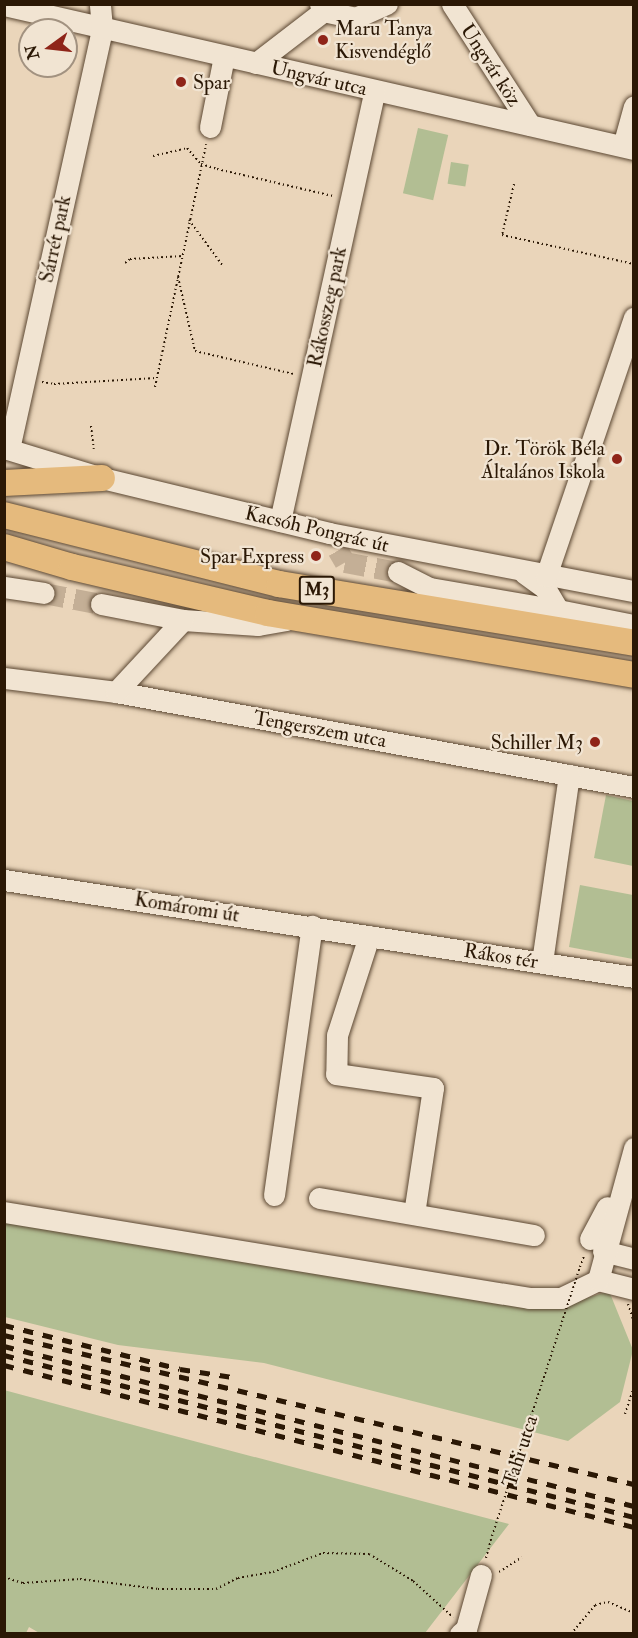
<!DOCTYPE html>
<meta charset="utf-8">
<style>
body{margin:0}
#map{position:relative;width:638px;height:1638px;overflow:hidden;background:#ead5ba;font-family:"IM FELL Double Pica",serif}
div>[style]{position:absolute}
[style*='--x']{left:calc(var(--x)*1px);top:calc(var(--y)*1px);width:calc(var(--w)*1px);rotate:calc(var(--a)*1deg)}
.green>*{inset:0;background:#b2be93;transform-origin:0 0}
.minor-tunnel>*{height:21px;margin-top:-10.5px;transform-origin:0;background:repeating-linear-gradient(90deg,#c4af96 0 21px,transparent 0 31px)}
.path>*{height:2px;margin-top:-1px;transform-origin:0;background:repeating-linear-gradient(90deg,#2b1805 0 1.5px,transparent 0 4.5px)}
.roads{filter:drop-shadow(0 0 2px #5b4732) drop-shadow(0 0 2px #5b4732)}
.minor>*{height:21px;margin:-10.5px;padding:0 10.5px;transform-origin:10.5px;border-radius:10.5px;background:#f1e4d2}
.major>*{height:26px;margin:-13px;padding:0 13px;transform-origin:13px;border-radius:13px;background:#e5ba7d}
.rail>*{height:4.5px;margin-top:-2.25px;transform-origin:0;background:repeating-linear-gradient(90deg,#2b1805 0 10px,transparent 0 20px)}
.path-bridge>*{height:2px;margin-top:-1px;transform-origin:0;background:repeating-linear-gradient(90deg,#2b1805 0 1.5px,transparent 0 4.5px)}
.dots>*{width:16px;height:16px;translate:-50% -50%;box-sizing:border-box;border:3px solid #f1e4d2;border-radius:50%}
span{translate:-50% -50%;white-space:nowrap;text-align:center;line-height:1.15;-webkit-text-stroke:4.5px #f1e4d2;paint-order:stroke}
.shield-label span{padding:2px 4px;background:#f1e4d2;border:2px solid;border-radius:4px;-webkit-text-stroke-width:0}
.shield-label{font-size:18px;color:#2b1805;font-weight:700}
.poi-label{font-size:20px;color:#2b1805}
.left{translate:0 -50%;text-align:left}
.right{translate:-100% -50%;text-align:right}
.street-label{font-size:20px;color:#2b1805}
.frame{position:absolute;inset:0;border:6px solid #2b1805;pointer-events:none}
.north{position:absolute;left:18px;top:18px;width:60px;height:60px;box-sizing:border-box;background:#f1e4d2;border:2px solid #a29280;border-radius:50%;rotate:255deg;font-size:16px;font-weight:700;line-height:24px;text-align:center;color:#2b1805}
.north::after{content:'';display:block;margin:auto;width:21px;height:27px;background:#8f2418;clip-path:polygon(50% 0,100% 100%,50% 72%,0 100%)}
</style>
<div id="map">
<div class="green">
<div style="left:418px;top:128px;width:31px;height:67px;rotate:13deg"></div>
<div style="left:451px;top:162px;width:18px;height:22px;rotate:9deg"></div>
<div style="clip-path:polygon(606px 795px,633px 801px,633px 866px,594px 858px)"></div>
<div style="clip-path:polygon(580px 885px,633px 895px,633px 959px,569px 947px)"></div>
<div style="clip-path:polygon(4px 1222px,564px 1305px,609px 1291px,633px 1350px,620px 1402px,568px 1441px,264px 1363px,118px 1345px,5px 1317px)"></div>
<div style="clip-path:polygon(4px 1390px,152px 1430px,509px 1524px,425px 1633px,41px 1634px,29px 1627px,26px 1633px,5px 1633px)"></div>
</div>
<div class="minor-tunnel">
<div style="--x:338;--y:550;--w:14;--a:60"></div>
<div style="--x:345;--y:562;--w:54;--a:10.7"></div>
<div style="--x:44;--y:593;--w:58;--a:10.9"></div>
</div>
<div class="path">
<div style="--x:153;--y:156;--w:35;--a:-13"></div>
<div style="--x:187;--y:148;--w:21;--a:49"></div>
<div style="--x:201;--y:164;--w:17;--a:17"></div>
<div style="--x:217;--y:169;--w:119;--a:13.1"></div>
<div style="--x:514;--y:184;--w:52;--a:103.2"></div>
<div style="--x:502;--y:235;--w:135;--a:12.4"></div>
<div style="--x:189;--y:220;--w:57;--a:53.5"></div>
<div style="--x:125;--y:263;--w:6;--a:-39"></div>
<div style="--x:130;--y:259;--w:53;--a:-3.2"></div>
<div style="--x:178;--y:277;--w:76;--a:77.1"></div>
<div style="--x:195;--y:351;--w:102;--a:13.1"></div>
<div style="--x:42;--y:382;--w:12;--a:9"></div>
<div style="--x:54;--y:384;--w:102;--a:-3.4"></div>
<div style="--x:155;--y:387;--w:248;--a:-78.1"></div>
<div style="--x:91;--y:426;--w:23;--a:83"></div>
<div style="--x:580;--y:1267;--w:12;--a:-70"></div>
<div style="--x:628;--y:1304;--w:20;--a:72"></div>
<div style="--x:625;--y:1414;--w:28;--a:-72"></div>
<div style="--x:486;--y:1558;--w:23;--a:-75"></div>
<div style="--x:499;--y:1572;--w:27;--a:-33"></div>
<div style="--x:4;--y:1577;--w:20;--a:18"></div>
<div style="--x:23;--y:1583;--w:57;--a:-4"></div>
<div style="--x:80;--y:1579;--w:79;--a:7.3"></div>
<div style="--x:158;--y:1589;--w:58;--a:0"></div>
<div style="--x:216;--y:1589;--w:25;--a:-27"></div>
<div style="--x:238;--y:1578;--w:36;--a:-10"></div>
<div style="--x:273;--y:1572;--w:53;--a:-20.8"></div>
<div style="--x:323;--y:1553;--w:46;--a:1.2"></div>
<div style="--x:369;--y:1554;--w:52;--a:31.5"></div>
<div style="--x:413;--y:1581;--w:54;--a:42"></div>
<div style="--x:545;--y:1634;--w:5;--a:0"></div>
<div style="--x:571;--y:1634;--w:38;--a:-50"></div>
<div style="--x:595;--y:1605;--w:13;--a:-13"></div>
<div style="--x:608;--y:1602;--w:28;--a:23"></div>
</div>
<div class="roads">
<div class="minor">
<div style="--x:320;--y:4;--w:8;--a:67"></div>
<div style="--x:323;--y:11;--w:33;--a:12"></div>
<div style="--x:355;--y:18;--w:35;--a:-24"></div>
<div style="--x:452;--y:4;--w:144;--a:57.2"></div>
<div style="--x:4;--y:5;--w:646;--a:12.88"></div>
<div style="--x:256;--y:63;--w:97;--a:-37.5"></div>
<div style="--x:210;--y:127;--w:72;--a:-78.8"></div>
<div style="--x:623;--y:146;--w:41;--a:-74.6"></div>
<div style="--x:4;--y:448;--w:102;--a:17"></div>
<div style="--x:102;--y:478;--w:234;--a:13.6"></div>
<div style="--x:329;--y:533;--w:310;--a:10.8"></div>
<div style="--x:9;--y:449;--w:431;--a:-77.5"></div>
<div style="--x:102;--y:28;--w:24;--a:-95"></div>
<div style="--x:280;--y:521;--w:439;--a:-77.6"></div>
<div style="--x:398;--y:572;--w:36;--a:27"></div>
<div style="--x:430;--y:588;--w:130;--a:9.8"></div>
<div style="--x:524;--y:573;--w:26;--a:36"></div>
<div style="--x:545;--y:588;--w:26;--a:59"></div>
<div style="--x:558;--y:610;--w:77;--a:11.2"></div>
<div style="--x:546;--y:576;--w:273;--a:-71.2"></div>
<div style="--x:4;--y:587;--w:40;--a:8.5"></div>
<div style="--x:101;--y:604;--w:84;--a:11"></div>
<div style="--x:183;--y:620;--w:75;--a:3.8"></div>
<div style="--x:258;--y:625;--w:29;--a:-10"></div>
<div style="--x:4;--y:678;--w:113;--a:7.1"></div>
<div style="--x:116;--y:692;--w:527;--a:10.39"></div>
<div style="--x:116;--y:692;--w:98;--a:-47.1"></div>
<div style="--x:4;--y:880;--w:637;--a:8.75"></div>
<div style="--x:369;--y:936;--w:104;--a:107.9"></div>
<div style="--x:337;--y:1035;--w:39;--a:91"></div>
<div style="--x:336;--y:1074;--w:98;--a:8.2"></div>
<div style="--x:433;--y:1088;--w:127;--a:98.6"></div>
<div style="--x:542;--y:962;--w:189;--a:-81.8"></div>
<div style="--x:274;--y:1195;--w:272;--a:-82"></div>
<div style="--x:319;--y:1198;--w:218;--a:9.8"></div>
<div style="--x:4;--y:1212;--w:532;--a:9.3"></div>
<div style="--x:529;--y:1298;--w:32;--a:0"></div>
<div style="--x:561;--y:1298;--w:41;--a:-25.9"></div>
<div style="--x:598;--y:1280;--w:37;--a:14"></div>
<div style="--x:590;--y:1239;--w:36;--a:-62"></div>
<div style="--x:603;--y:1251;--w:32;--a:14"></div>
<div style="--x:598;--y:1280;--w:137;--a:-74.7"></div>
<div style="--x:460;--y:1634;--w:8;--a:-40"></div>
<div style="--x:466;--y:1629;--w:56;--a:-74.5"></div>
</div>
<div class="major">
<div style="--x:4;--y:483;--w:98;--a:-2.9"></div>
<div style="--x:4;--y:515;--w:284;--a:14.1"></div>
<div style="--x:279;--y:584;--w:360;--a:9.4"></div>
<div style="--x:4;--y:547;--w:71;--a:16.4"></div>
<div style="--x:72;--y:567;--w:201;--a:13.2"></div>
<div style="--x:268;--y:613;--w:371;--a:9.6"></div>
</div>
</div>
<div class="rail">
<div style="--x:4;--y:1325;--w:181;--a:14"></div>
<div style="--x:180;--y:1369;--w:53;--a:8.7"></div>
<div style="--x:4;--y:1335;--w:647;--a:13.31"></div>
<div style="--x:4;--y:1346;--w:650;--a:14.25"></div>
<div style="--x:4;--y:1355;--w:650;--a:14.42"></div>
<div style="--x:4;--y:1365;--w:650;--a:14.42"></div>
</div>
<div class="path-bridge">
<div style="--x:492;--y:1536;--w:283;--a:-71.9"></div>
</div>
<div class="dots">
<div style="left:323px;top:40px;background:#8f2418"></div>
<div style="left:181px;top:82px;background:#8f2418"></div>
<div style="left:617px;top:459px;background:#8f2418"></div>
<div style="left:316px;top:556px;background:#8f2418"></div>
<div style="left:595px;top:742px;background:#8f2418"></div>
</div>
<div class="shield-label">
<span style="left:317px;top:590px">M3</span>
</div>
<div class="poi-label">
<span class="left" style="left:335px;top:40px">Maru Tanya<br>Kisvendéglő</span>
<span class="left" style="left:193px;top:82px">Spar</span>
<span class="right" style="left:605px;top:460px">Dr. Török Béla<br>Általános Iskola</span>
<span class="right" style="left:304px;top:556px">Spar Express</span>
<span class="right" style="left:583px;top:742px">Schiller M3</span>
</div>
<div class="street-label">
<span style="left:491px;top:65px;rotate:57deg">Ungvár köz</span>
<span style="left:319px;top:78px;rotate:13deg">Ungvár utca</span>
<span style="left:55px;top:239px;rotate:-78deg">Sárrét park</span>
<span style="left:327px;top:307px;rotate:-78deg">Rákosszeg park</span>
<span style="left:317px;top:529px;rotate:13deg">Kacsóh Pongrác út</span>
<span style="left:320px;top:729px;rotate:10deg">Tengerszem utca</span>
<span style="left:187px;top:907px;rotate:9deg">Komáromi út</span>
<span style="left:501px;top:956px;rotate:9deg">Rákos tér</span>
<span style="left:520px;top:1451px;rotate:-72deg">Tahi utca</span>
</div>
<div class="frame"></div>
<div class="north">N</div>
</div>
